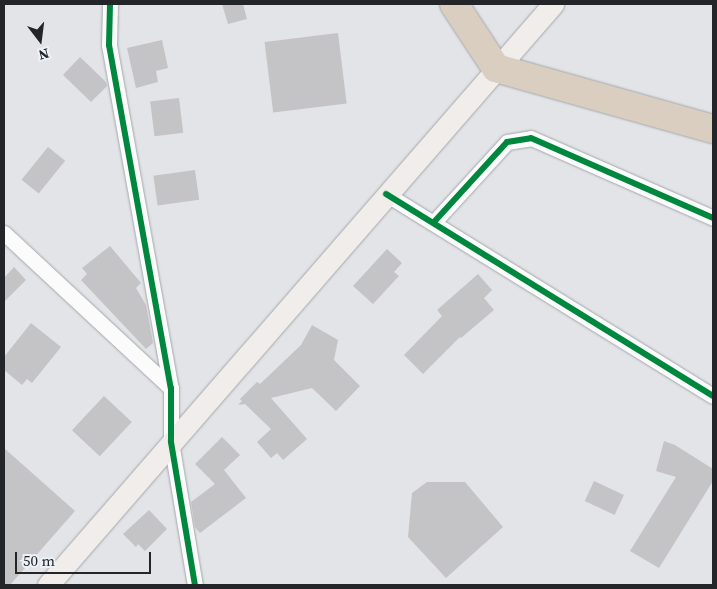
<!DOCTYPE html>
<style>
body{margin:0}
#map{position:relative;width:717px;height:589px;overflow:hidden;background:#e2e4e8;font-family:"Source Serif 4",serif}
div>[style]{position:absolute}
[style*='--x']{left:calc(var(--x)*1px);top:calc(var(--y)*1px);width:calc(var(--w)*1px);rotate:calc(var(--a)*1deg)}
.building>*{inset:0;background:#c4c3c6;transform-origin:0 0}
.roads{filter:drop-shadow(0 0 1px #a5a7aa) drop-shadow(0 0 1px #a5a7aa)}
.street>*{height:15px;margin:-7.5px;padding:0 7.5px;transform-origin:7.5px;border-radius:7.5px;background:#fbfbfc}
.secondary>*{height:21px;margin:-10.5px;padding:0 10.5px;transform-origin:10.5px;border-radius:10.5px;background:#f0edea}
.highway>*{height:28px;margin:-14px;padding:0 14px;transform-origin:14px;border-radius:14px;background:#d9cebf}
.cycleway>*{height:6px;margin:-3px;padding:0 3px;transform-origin:3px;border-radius:3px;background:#00873e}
span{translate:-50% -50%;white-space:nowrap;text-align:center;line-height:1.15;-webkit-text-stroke:4px #ecf1f8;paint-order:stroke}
.frame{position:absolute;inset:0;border:5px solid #232528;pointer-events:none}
.north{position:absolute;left:15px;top:15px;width:50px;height:50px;-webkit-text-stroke:4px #ecf1f8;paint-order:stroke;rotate:165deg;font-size:14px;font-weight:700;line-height:20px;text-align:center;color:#232528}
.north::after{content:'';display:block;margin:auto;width:18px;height:22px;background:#232528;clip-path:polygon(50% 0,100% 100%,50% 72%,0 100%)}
.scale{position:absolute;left:15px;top:552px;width:136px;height:22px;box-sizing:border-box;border:2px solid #232528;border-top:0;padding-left:6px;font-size:15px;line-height:18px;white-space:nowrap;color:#232528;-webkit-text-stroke:4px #ecf1f8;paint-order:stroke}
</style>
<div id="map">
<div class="building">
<div style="clip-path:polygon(222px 4px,243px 4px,247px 19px,228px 24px)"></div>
<div style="left:338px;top:33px;width:71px;height:74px;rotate:83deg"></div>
<div style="clip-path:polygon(162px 40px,168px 68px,156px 71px,158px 82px,136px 88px,127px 48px)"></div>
<div style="clip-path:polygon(80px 57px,106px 82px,107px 86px,91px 102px,63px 75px)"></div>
<div style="left:179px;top:98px;width:35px;height:29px;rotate:83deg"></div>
<div style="left:48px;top:147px;width:22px;height:42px;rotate:39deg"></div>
<div style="left:195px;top:170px;width:30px;height:42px;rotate:82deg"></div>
<div style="clip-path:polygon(110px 246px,141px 283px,136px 288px,146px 305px,153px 343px,146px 349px,81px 280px,87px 274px,82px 268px)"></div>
<div style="clip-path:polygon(387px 249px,402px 263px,394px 272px,399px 276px,373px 304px,353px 286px)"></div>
<div style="clip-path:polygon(14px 267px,26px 280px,4px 302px,4px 278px)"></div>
<div style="clip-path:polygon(478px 274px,492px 290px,484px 298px,494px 310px,461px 338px,460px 337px,423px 374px,404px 355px,442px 316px,437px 310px)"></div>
<div style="clip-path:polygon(31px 323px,61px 347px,32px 383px,27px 379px,22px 385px,4px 370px,4px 357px)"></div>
<div style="clip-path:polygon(312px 325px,338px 340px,334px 360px,360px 386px,336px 411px,312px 388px,271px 398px,307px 439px,283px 460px,277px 453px,271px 458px,257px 442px,271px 429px,245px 404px,238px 405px,242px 401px,240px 399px,257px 382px,260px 384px,301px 345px)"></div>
<div style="left:104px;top:396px;width:38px;height:47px;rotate:43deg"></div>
<div style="clip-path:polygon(222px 437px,240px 455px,224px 470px,246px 498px,200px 533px,195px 527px,191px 502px,215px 484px,195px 464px)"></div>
<div style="clip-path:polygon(664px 441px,675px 445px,713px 469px,713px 481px,659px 568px,630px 551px,676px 477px,656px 471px)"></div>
<div style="clip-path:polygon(4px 448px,75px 511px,10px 585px,4px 585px)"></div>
<div style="left:594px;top:481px;width:33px;height:22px;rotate:25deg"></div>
<div style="clip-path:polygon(427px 482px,465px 482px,503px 527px,446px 578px,408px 537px,412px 493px)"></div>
<div style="clip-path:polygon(149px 510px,167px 529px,145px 551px,138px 544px,136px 547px,123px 534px)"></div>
</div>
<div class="roads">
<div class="street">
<div style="--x:110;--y:4;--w:41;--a:91.4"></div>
<div style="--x:109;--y:45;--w:349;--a:79.8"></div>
<div style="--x:171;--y:388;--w:54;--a:90"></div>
<div style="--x:171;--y:442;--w:145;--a:80.5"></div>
<div style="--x:386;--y:194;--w:384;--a:31.7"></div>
<div style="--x:434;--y:222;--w:108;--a:-47.6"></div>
<div style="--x:507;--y:142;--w:24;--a:-9"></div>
<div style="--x:531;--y:138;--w:199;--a:23.7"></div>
<div style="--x:4;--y:233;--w:228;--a:42.9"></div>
</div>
<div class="secondary">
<div style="--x:48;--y:585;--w:770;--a:-49"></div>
</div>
<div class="highway">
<div style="--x:454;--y:4;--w:77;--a:56.7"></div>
<div style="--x:496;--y:68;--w:225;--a:15.7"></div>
</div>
</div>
<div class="cycleway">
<div style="--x:110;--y:4;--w:41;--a:91.4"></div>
<div style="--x:109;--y:45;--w:349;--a:79.8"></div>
<div style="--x:171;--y:388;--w:54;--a:90"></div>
<div style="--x:171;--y:442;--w:145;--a:80.5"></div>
<div style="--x:386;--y:194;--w:384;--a:31.7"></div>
<div style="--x:434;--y:222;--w:108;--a:-47.6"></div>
<div style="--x:507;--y:142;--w:24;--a:-9"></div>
<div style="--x:531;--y:138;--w:199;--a:23.7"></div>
</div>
<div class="frame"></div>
<div class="north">N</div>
<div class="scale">50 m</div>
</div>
